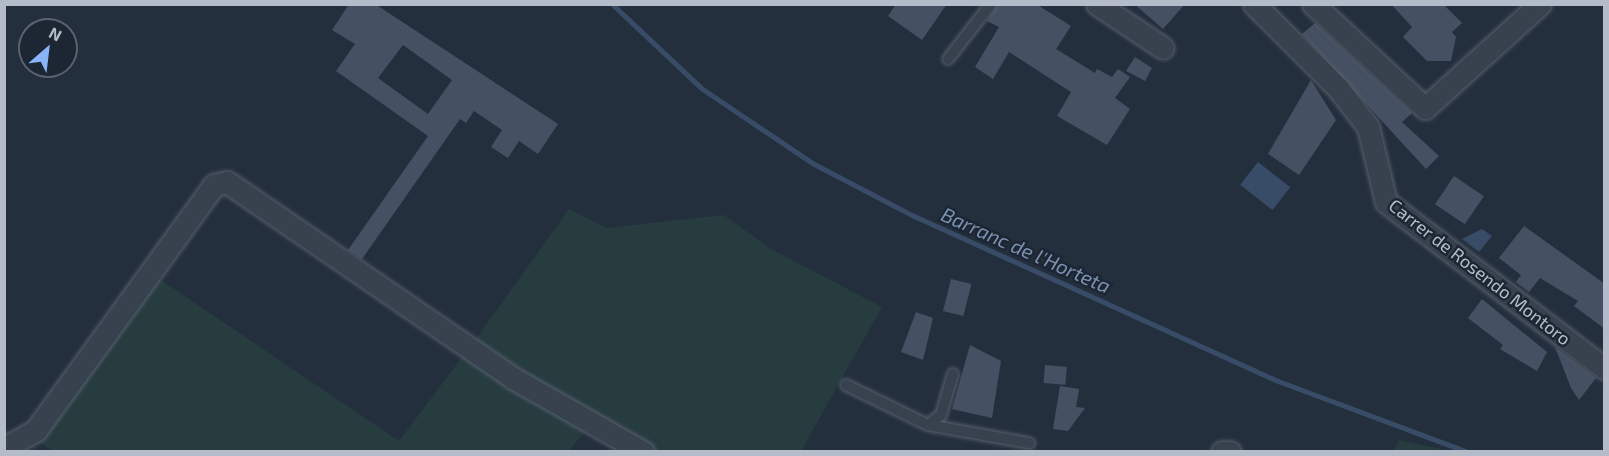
<!DOCTYPE html>
<style>
body{margin:0}
#map{position:relative;width:1609px;height:456px;overflow:hidden;background:#242f3e;font-family:"Exo 2",sans-serif}
div>[style]{position:absolute}
[style*='--x']{left:calc(var(--x)*1px);top:calc(var(--y)*1px);width:calc(var(--w)*1px);rotate:calc(var(--a)*1deg)}
.green>*{inset:0;background:#263c3f}
.water>*{inset:0;background:#394c67;transform-origin:0 0}
.stream>*{height:5px;margin:-2.5px;padding:0 2.5px;transform-origin:2.5px;border-radius:2.5px;background:#394c67}
.building>*{inset:0;background:#455162;transform-origin:0 0}
.roads{filter:drop-shadow(0 0 2px #565f6c) drop-shadow(0 0 2px #565f6c)}
.service>*{height:10px;margin:-5px;padding:0 5px;transform-origin:5px;border-radius:5px;background:#38414e}
.minor>*{height:21px;margin:-10.5px;padding:0 10.5px;transform-origin:10.5px;border-radius:10.5px;background:#38414e}
span{translate:-50% -50%;white-space:nowrap;text-align:center;line-height:1.15;-webkit-text-stroke:5px #1d2633;paint-order:stroke}
.street-label{font-size:18px;color:#b4bcc9}
.water-label{font-size:20px;color:#7c92b1;font-style:italic}
.frame{position:absolute;inset:0;border:6px solid #b4bcc9;pointer-events:none}
.north{position:absolute;left:18px;top:18px;width:60px;height:60px;box-sizing:border-box;background:#1d2633;border:2px solid #59626f;border-radius:50%;rotate:28deg;font-size:16px;font-weight:700;line-height:24px;text-align:center;color:#b4bcc9}
.north::after{content:'';display:block;margin:auto;width:21px;height:27px;background:#8ab4f8;clip-path:polygon(50% 0,100% 100%,50% 72%,0 100%)}
</style>
<div id="map">
<div class="green">
<div style="clip-path:polygon(569px 209px,606px 228px,724px 215px,769px 248px,882px 307px,801px 451px,655px 451px,516px 374px,473px 343px)"></div>
<div style="clip-path:polygon(155px 276px,399px 441px,466px 352px,588px 427px,568px 452px,55px 452px,38px 441px)"></div>
<div style="clip-path:polygon(1399px 440px,1450px 451px,1393px 451px)"></div>
</div>
<div class="water">
<div style="left:1258px;top:162px;width:41px;height:29px;rotate:38deg"></div>
<div style="clip-path:polygon(1482px 229px,1492px 236px,1479px 252px,1462px 239px)"></div>
</div>
<div class="stream">
<div style="--x:612;--y:4;--w:122;--a:43.3"></div>
<div style="--x:701;--y:88;--w:134;--a:34"></div>
<div style="--x:812;--y:163;--w:115;--a:27.5"></div>
<div style="--x:914;--y:216;--w:400;--a:24.4"></div>
<div style="--x:1278;--y:381;--w:203;--a:20.5"></div>
</div>
<div class="building">
<div style="clip-path:polygon(evenodd,349px 4px,375px 4px,558px 124px,538px 154px,519px 141px,508px 158px,491px 147px,502px 130px,474px 111px,466px 123px,460px 119px,362px 259px,348px 250px,428px 136px,336px 71px,355px 44px,332px 30px,349px 4px,403px 45px,452px 80px,428px 114px,378px 78px,403px 45px)"></div>
<div style="clip-path:polygon(896px 4px,947px 4px,922px 40px,888px 16px)"></div>
<div style="clip-path:polygon(998px 4px,1036px 4px,1071px 26px,1056px 49px,1095px 73px,1097px 69px,1112px 77px,1118px 69px,1130px 77px,1115px 98px,1130px 109px,1107px 145px,1057px 116px,1071px 92px,1009px 52px,993px 79px,975px 67px,999px 27px,987px 21px)"></div>
<div style="clip-path:polygon(1134px 4px,1185px 4px,1163px 29px)"></div>
<div style="clip-path:polygon(1391px 4px,1443px 4px,1462px 23px,1452px 32px,1456px 37px,1451px 61px,1427px 61px,1403px 37px,1412px 27px)"></div>
<div style="clip-path:polygon(1315px 23px,1412px 113px,1402px 122px,1439px 156px,1426px 169px,1302px 34px)"></div>
<div style="clip-path:polygon(1135px 57px,1152px 68px,1145px 81px,1126px 71px)"></div>
<div style="clip-path:polygon(1311px 80px,1336px 120px,1299px 175px,1268px 154px)"></div>
<div style="left:1454px;top:176px;width:36px;height:34px;rotate:34deg"></div>
<div style="clip-path:polygon(1524px 226px,1605px 284px,1605px 329px,1574px 306px,1578px 301px,1540px 278px,1529px 292px,1516px 282px,1521px 275px,1499px 258px)"></div>
<div style="left:951px;top:279px;width:21px;height:33px;rotate:14deg"></div>
<div style="clip-path:polygon(1482px 299px,1547px 352px,1537px 371px,1500px 349px,1503px 345px,1468px 318px)"></div>
<div style="clip-path:polygon(916px 312px,933px 318px,923px 360px,901px 352px)"></div>
<div style="clip-path:polygon(970px 345px,1001px 361px,992px 418px,952px 409px)"></div>
<div style="clip-path:polygon(1555px 347px,1596px 378px,1579px 400px,1571px 388px)"></div>
<div style="left:1045px;top:365px;width:22px;height:18px;rotate:5deg"></div>
<div style="clip-path:polygon(1060px 386px,1079px 389px,1076px 407px,1085px 408px,1068px 431px,1053px 429px)"></div>
</div>
<div class="roads">
<div class="service">
<div style="--x:948;--y:59;--w:70;--a:-52"></div>
<div style="--x:846;--y:385;--w:91;--a:26"></div>
<div style="--x:928;--y:425;--w:103;--a:10.1"></div>
<div style="--x:928;--y:425;--w:16;--a:-38"></div>
<div style="--x:941;--y:415;--w:43;--a:-73.7"></div>
</div>
<div class="minor">
<div style="--x:1097;--y:4;--w:79;--a:33.7"></div>
<div style="--x:1254;--y:4;--w:119;--a:45"></div>
<div style="--x:1338;--y:88;--w:49;--a:52.4"></div>
<div style="--x:1368;--y:127;--w:77;--a:76.5"></div>
<div style="--x:1386;--y:202;--w:274;--a:37.3"></div>
<div style="--x:1313;--y:4;--w:153;--a:42.9"></div>
<div style="--x:1425;--y:108;--w:155;--a:-42.1"></div>
<div style="--x:4;--y:448;--w:37;--a:-29"></div>
<div style="--x:36;--y:430;--w:303;--a:-54"></div>
<div style="--x:214;--y:185;--w:13;--a:-13"></div>
<div style="--x:227;--y:182;--w:347;--a:34.4"></div>
<div style="--x:513;--y:378;--w:150;--a:29.6"></div>
<div style="--x:1222;--y:452;--w:8;--a:0"></div>
</div>
</div>
<div class="street-label">
<span style="left:1480px;top:272px;rotate:38deg">Carrer de Rosendo Montoro</span>
</div>
<div class="water-label">
<span style="left:1026px;top:250px;rotate:24deg">Barranc de l'Horteta</span>
</div>
<div class="frame"></div>
<div class="north">N</div>
</div>
